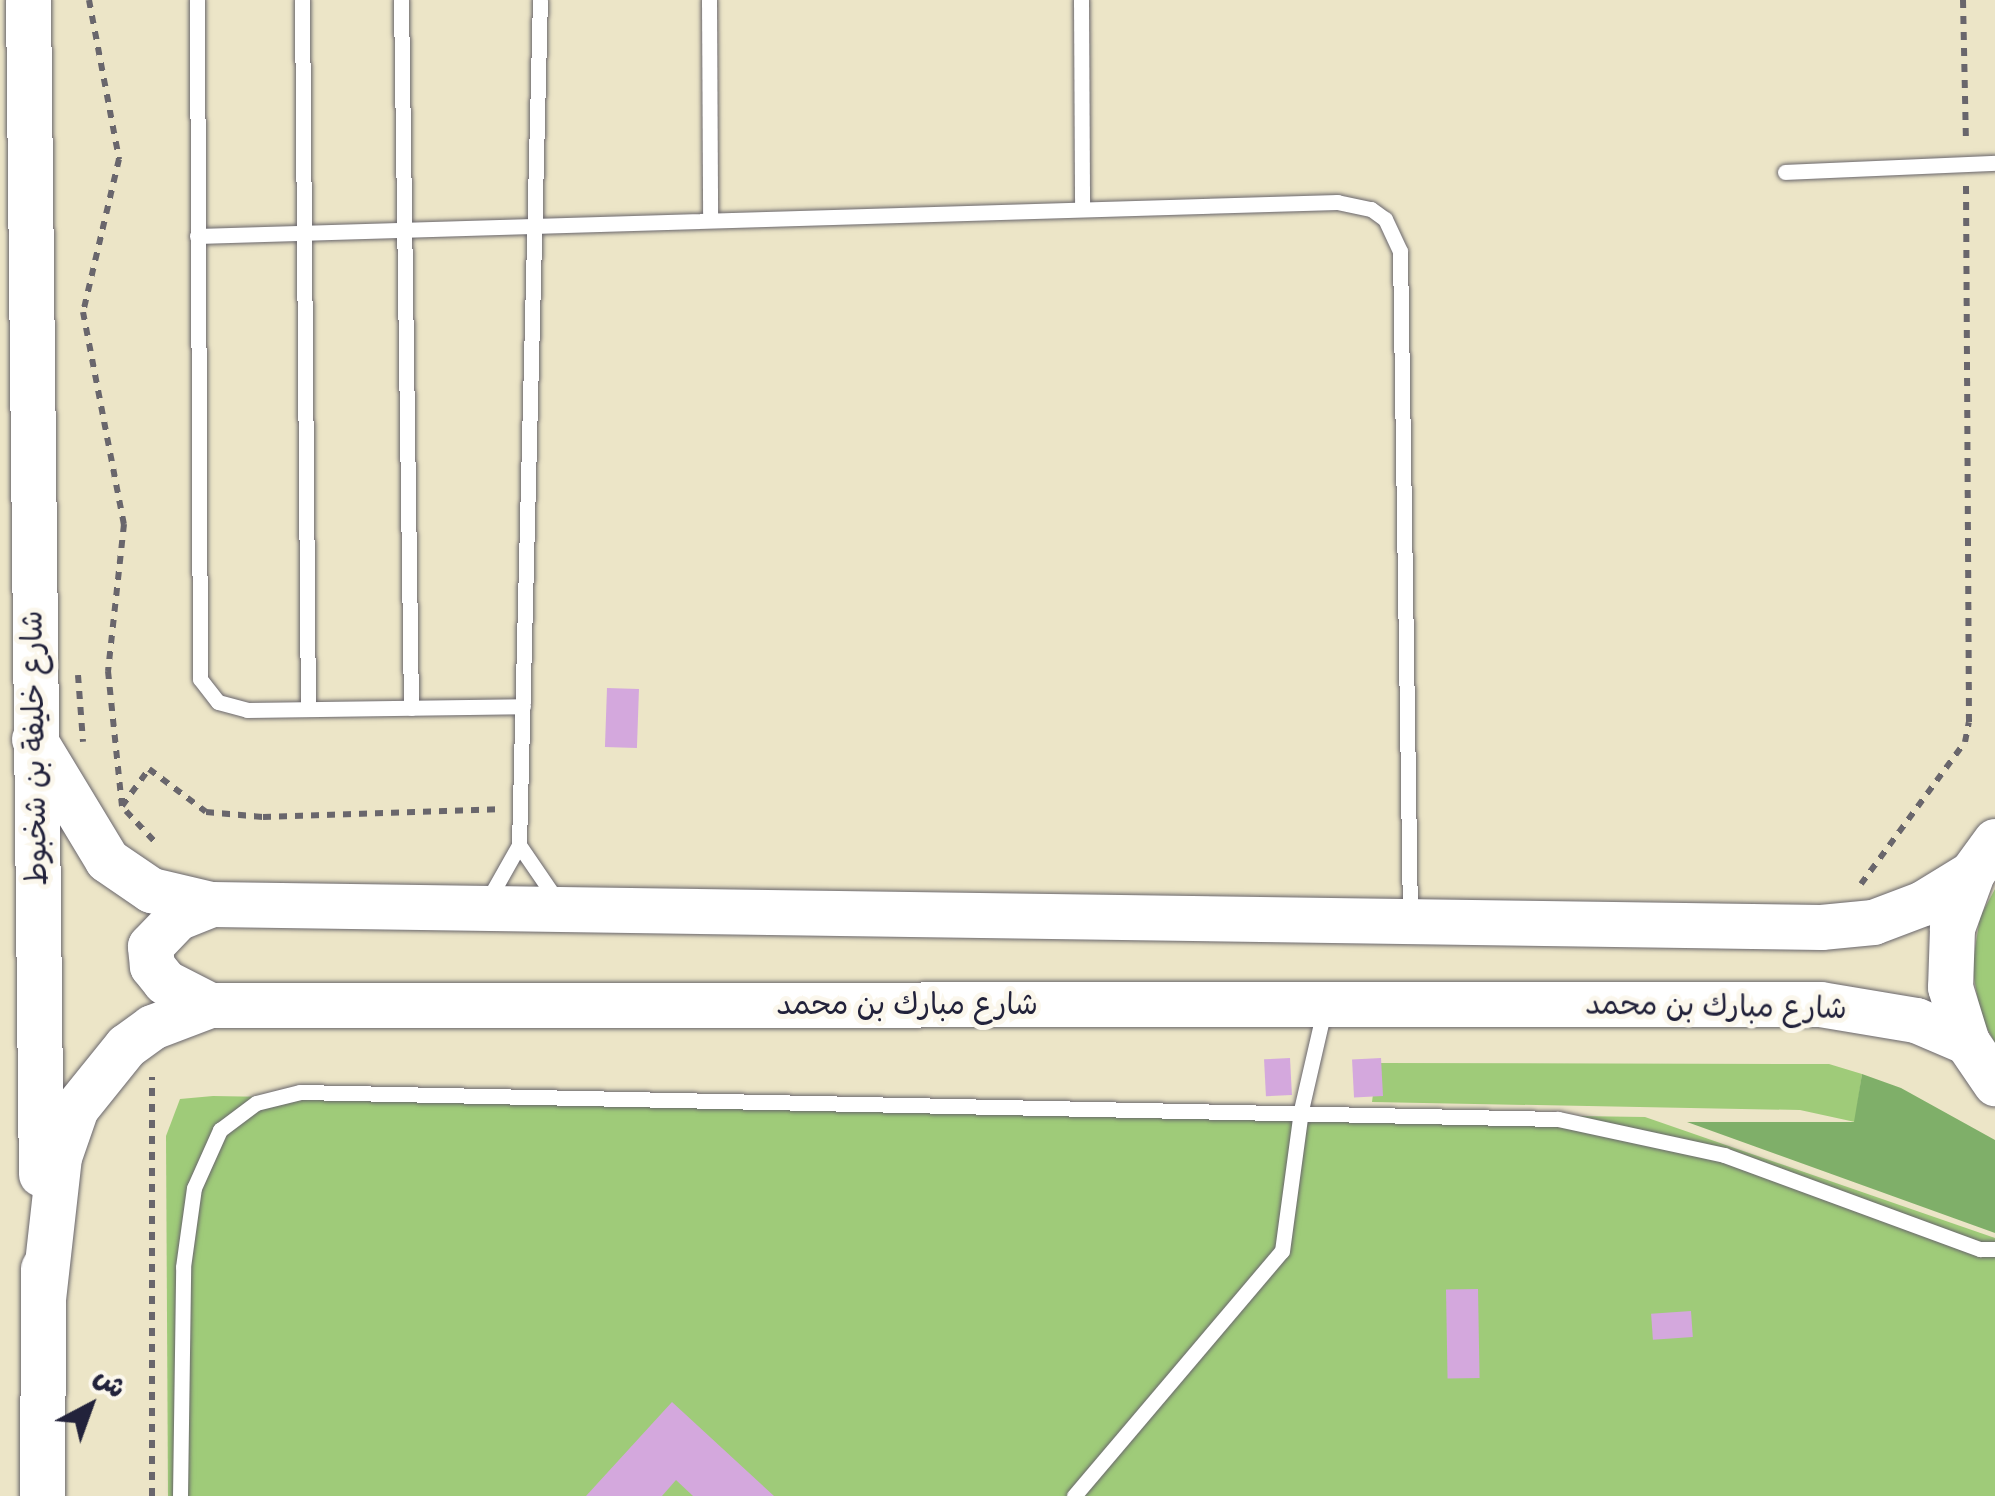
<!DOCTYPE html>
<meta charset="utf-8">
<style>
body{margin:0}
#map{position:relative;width:1995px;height:1496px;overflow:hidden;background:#ece5c7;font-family:"Balsamiq Sans","Playpen Sans Arabic",sans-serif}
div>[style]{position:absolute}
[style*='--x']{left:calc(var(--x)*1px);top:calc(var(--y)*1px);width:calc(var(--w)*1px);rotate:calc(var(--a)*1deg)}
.green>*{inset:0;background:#9fcb79}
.forest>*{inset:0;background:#7faf69}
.building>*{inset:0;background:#d4a8dd;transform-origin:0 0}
.path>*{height:6px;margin-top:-3px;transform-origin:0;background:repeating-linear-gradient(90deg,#69666c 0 8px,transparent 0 16px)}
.roads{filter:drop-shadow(0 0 2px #69666c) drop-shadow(0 0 2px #69666c)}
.lane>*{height:15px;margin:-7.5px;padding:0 7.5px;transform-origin:7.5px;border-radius:7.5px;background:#fff}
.secondary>*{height:45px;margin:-22.5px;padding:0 22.5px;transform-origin:22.5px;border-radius:22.5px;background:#fff}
span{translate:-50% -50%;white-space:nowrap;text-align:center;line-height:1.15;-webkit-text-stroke:10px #fbf7ec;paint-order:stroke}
.street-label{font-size:30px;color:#22223b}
.north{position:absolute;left:40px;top:1356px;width:100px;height:100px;-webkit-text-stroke:8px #fbf7ec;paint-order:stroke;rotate:41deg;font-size:28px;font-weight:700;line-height:40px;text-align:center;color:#22223b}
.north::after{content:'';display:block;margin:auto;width:35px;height:45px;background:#22223b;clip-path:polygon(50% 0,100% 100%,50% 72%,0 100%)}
</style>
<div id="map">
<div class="green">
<div style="clip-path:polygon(1995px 889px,1995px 1043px,1981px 1017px,1972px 967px,1980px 917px)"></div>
<div style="clip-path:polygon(1377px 1063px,1829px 1064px,1862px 1074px,1855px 1122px,1800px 1110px,1372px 1102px)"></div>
<div style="clip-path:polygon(213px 1096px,1645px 1117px,1995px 1238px,1995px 1496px,168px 1496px,166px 1136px,180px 1099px)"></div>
</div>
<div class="forest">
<div style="clip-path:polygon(1862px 1074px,1901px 1088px,1995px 1140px,1995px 1233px,1687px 1122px,1854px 1122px)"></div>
</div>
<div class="building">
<div style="left:607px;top:688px;width:32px;height:59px;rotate:2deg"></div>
<div style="left:1290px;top:1058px;width:37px;height:26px;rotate:87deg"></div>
<div style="left:1381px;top:1058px;width:38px;height:29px;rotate:87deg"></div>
<div style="left:1478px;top:1289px;width:89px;height:32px;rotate:89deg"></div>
<div style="left:1691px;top:1311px;width:26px;height:40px;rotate:86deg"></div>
<div style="clip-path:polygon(672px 1402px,774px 1496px,693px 1496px,676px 1480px,662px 1496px,586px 1496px)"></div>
</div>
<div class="path">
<div style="--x:89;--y:0;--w:162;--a:79.3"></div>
<div style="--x:119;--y:159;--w:157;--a:103.2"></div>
<div style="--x:83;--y:312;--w:216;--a:79.1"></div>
<div style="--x:124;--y:524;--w:148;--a:96.2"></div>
<div style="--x:108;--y:671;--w:136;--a:84.1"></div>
<div style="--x:122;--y:806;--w:46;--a:-53.9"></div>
<div style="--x:149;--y:769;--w:71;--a:37"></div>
<div style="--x:206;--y:812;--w:57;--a:5"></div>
<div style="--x:263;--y:817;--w:235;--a:-1.9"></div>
<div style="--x:1963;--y:0;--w:144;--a:88.8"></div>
<div style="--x:78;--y:675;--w:67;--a:85.7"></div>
<div style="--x:126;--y:811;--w:42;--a:46.9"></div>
<div style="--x:1861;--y:884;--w:176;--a:-53.8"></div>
<div style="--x:1965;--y:742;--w:20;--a:-79"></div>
<div style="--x:1969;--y:722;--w:536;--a:-90.32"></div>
<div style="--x:152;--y:1496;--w:419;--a:-90"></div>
</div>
<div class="roads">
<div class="lane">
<div style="--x:197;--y:0;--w:679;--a:89.75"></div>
<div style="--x:200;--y:679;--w:29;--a:52"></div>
<div style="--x:218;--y:702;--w:30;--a:15"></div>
<div style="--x:247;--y:710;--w:276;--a:-0.8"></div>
<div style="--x:302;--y:0;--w:709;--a:89.52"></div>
<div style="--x:401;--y:0;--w:708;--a:89.19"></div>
<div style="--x:709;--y:0;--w:220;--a:89.7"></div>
<div style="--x:1081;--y:0;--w:209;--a:89.7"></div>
<div style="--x:1785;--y:172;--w:210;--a:-2.5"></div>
<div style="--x:197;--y:236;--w:1141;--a:-1.71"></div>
<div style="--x:1337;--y:202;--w:35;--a:12"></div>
<div style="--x:1371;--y:209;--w:17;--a:36"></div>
<div style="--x:1385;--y:219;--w:35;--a:65"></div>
<div style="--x:1400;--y:251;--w:664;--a:89.14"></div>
<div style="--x:519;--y:845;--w:65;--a:55.6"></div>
<div style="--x:488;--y:900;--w:63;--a:-60.6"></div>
<div style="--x:519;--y:845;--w:845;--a:-88.58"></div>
<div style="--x:180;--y:1496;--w:229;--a:-89.2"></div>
<div style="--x:183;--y:1267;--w:80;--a:-82.1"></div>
<div style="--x:194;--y:1188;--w:64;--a:-65.9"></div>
<div style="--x:220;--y:1130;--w:45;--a:-36.9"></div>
<div style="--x:256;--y:1103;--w:45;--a:-14"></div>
<div style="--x:300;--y:1092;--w:1258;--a:1.23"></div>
<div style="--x:1558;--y:1119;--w:170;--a:12.2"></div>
<div style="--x:1724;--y:1155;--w:273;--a:20.2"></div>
<div style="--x:1980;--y:1249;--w:15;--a:0"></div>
<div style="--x:1074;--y:1496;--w:321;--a:-49.7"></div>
<div style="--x:1282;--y:1251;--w:142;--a:-82.3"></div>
<div style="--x:1301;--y:1110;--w:103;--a:-77"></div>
</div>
<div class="secondary">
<div style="--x:28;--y:0;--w:1174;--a:89.37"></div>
<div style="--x:34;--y:739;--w:141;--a:58.9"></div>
<div style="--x:107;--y:860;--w:53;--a:34.3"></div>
<div style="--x:151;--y:890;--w:62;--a:13.1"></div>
<div style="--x:211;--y:904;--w:1610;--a:0.82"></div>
<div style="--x:1821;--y:927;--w:52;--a:-5.5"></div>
<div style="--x:1873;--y:922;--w:53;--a:-20.8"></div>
<div style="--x:1923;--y:903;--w:57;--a:-31.5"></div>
<div style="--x:1995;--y:841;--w:39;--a:126"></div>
<div style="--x:1972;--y:873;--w:59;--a:110"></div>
<div style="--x:1952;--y:928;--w:59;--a:91.9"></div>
<div style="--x:1950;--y:987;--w:58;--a:72.8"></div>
<div style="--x:1967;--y:1042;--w:50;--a:55.7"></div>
<div style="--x:210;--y:1005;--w:51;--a:-152.9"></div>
<div style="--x:165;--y:982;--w:21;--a:-129"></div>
<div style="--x:152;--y:966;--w:20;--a:-96"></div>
<div style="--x:150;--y:946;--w:39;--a:-46"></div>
<div style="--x:177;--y:918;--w:37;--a:-22"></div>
<div style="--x:43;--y:1299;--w:143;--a:-83.6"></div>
<div style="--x:59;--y:1157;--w:52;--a:-70.9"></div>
<div style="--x:76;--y:1108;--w:80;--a:-51.1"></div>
<div style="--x:126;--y:1046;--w:32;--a:-36"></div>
<div style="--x:152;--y:1027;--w:62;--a:-20.8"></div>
<div style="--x:210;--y:1005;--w:1610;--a:-0.04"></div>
<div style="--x:1820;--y:1004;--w:97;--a:9.5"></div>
<div style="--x:1916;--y:1020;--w:56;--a:23.3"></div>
<div style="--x:42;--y:1496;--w:228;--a:-89.7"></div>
</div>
</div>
<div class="street-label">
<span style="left:35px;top:748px;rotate:-91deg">شارع خليفة بن شخبوط</span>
<span style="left:907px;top:1005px">شارع مبارك بن محمد</span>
<span style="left:1716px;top:1007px;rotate:1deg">شارع مبارك بن محمد</span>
</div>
<div class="north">ش</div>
</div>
